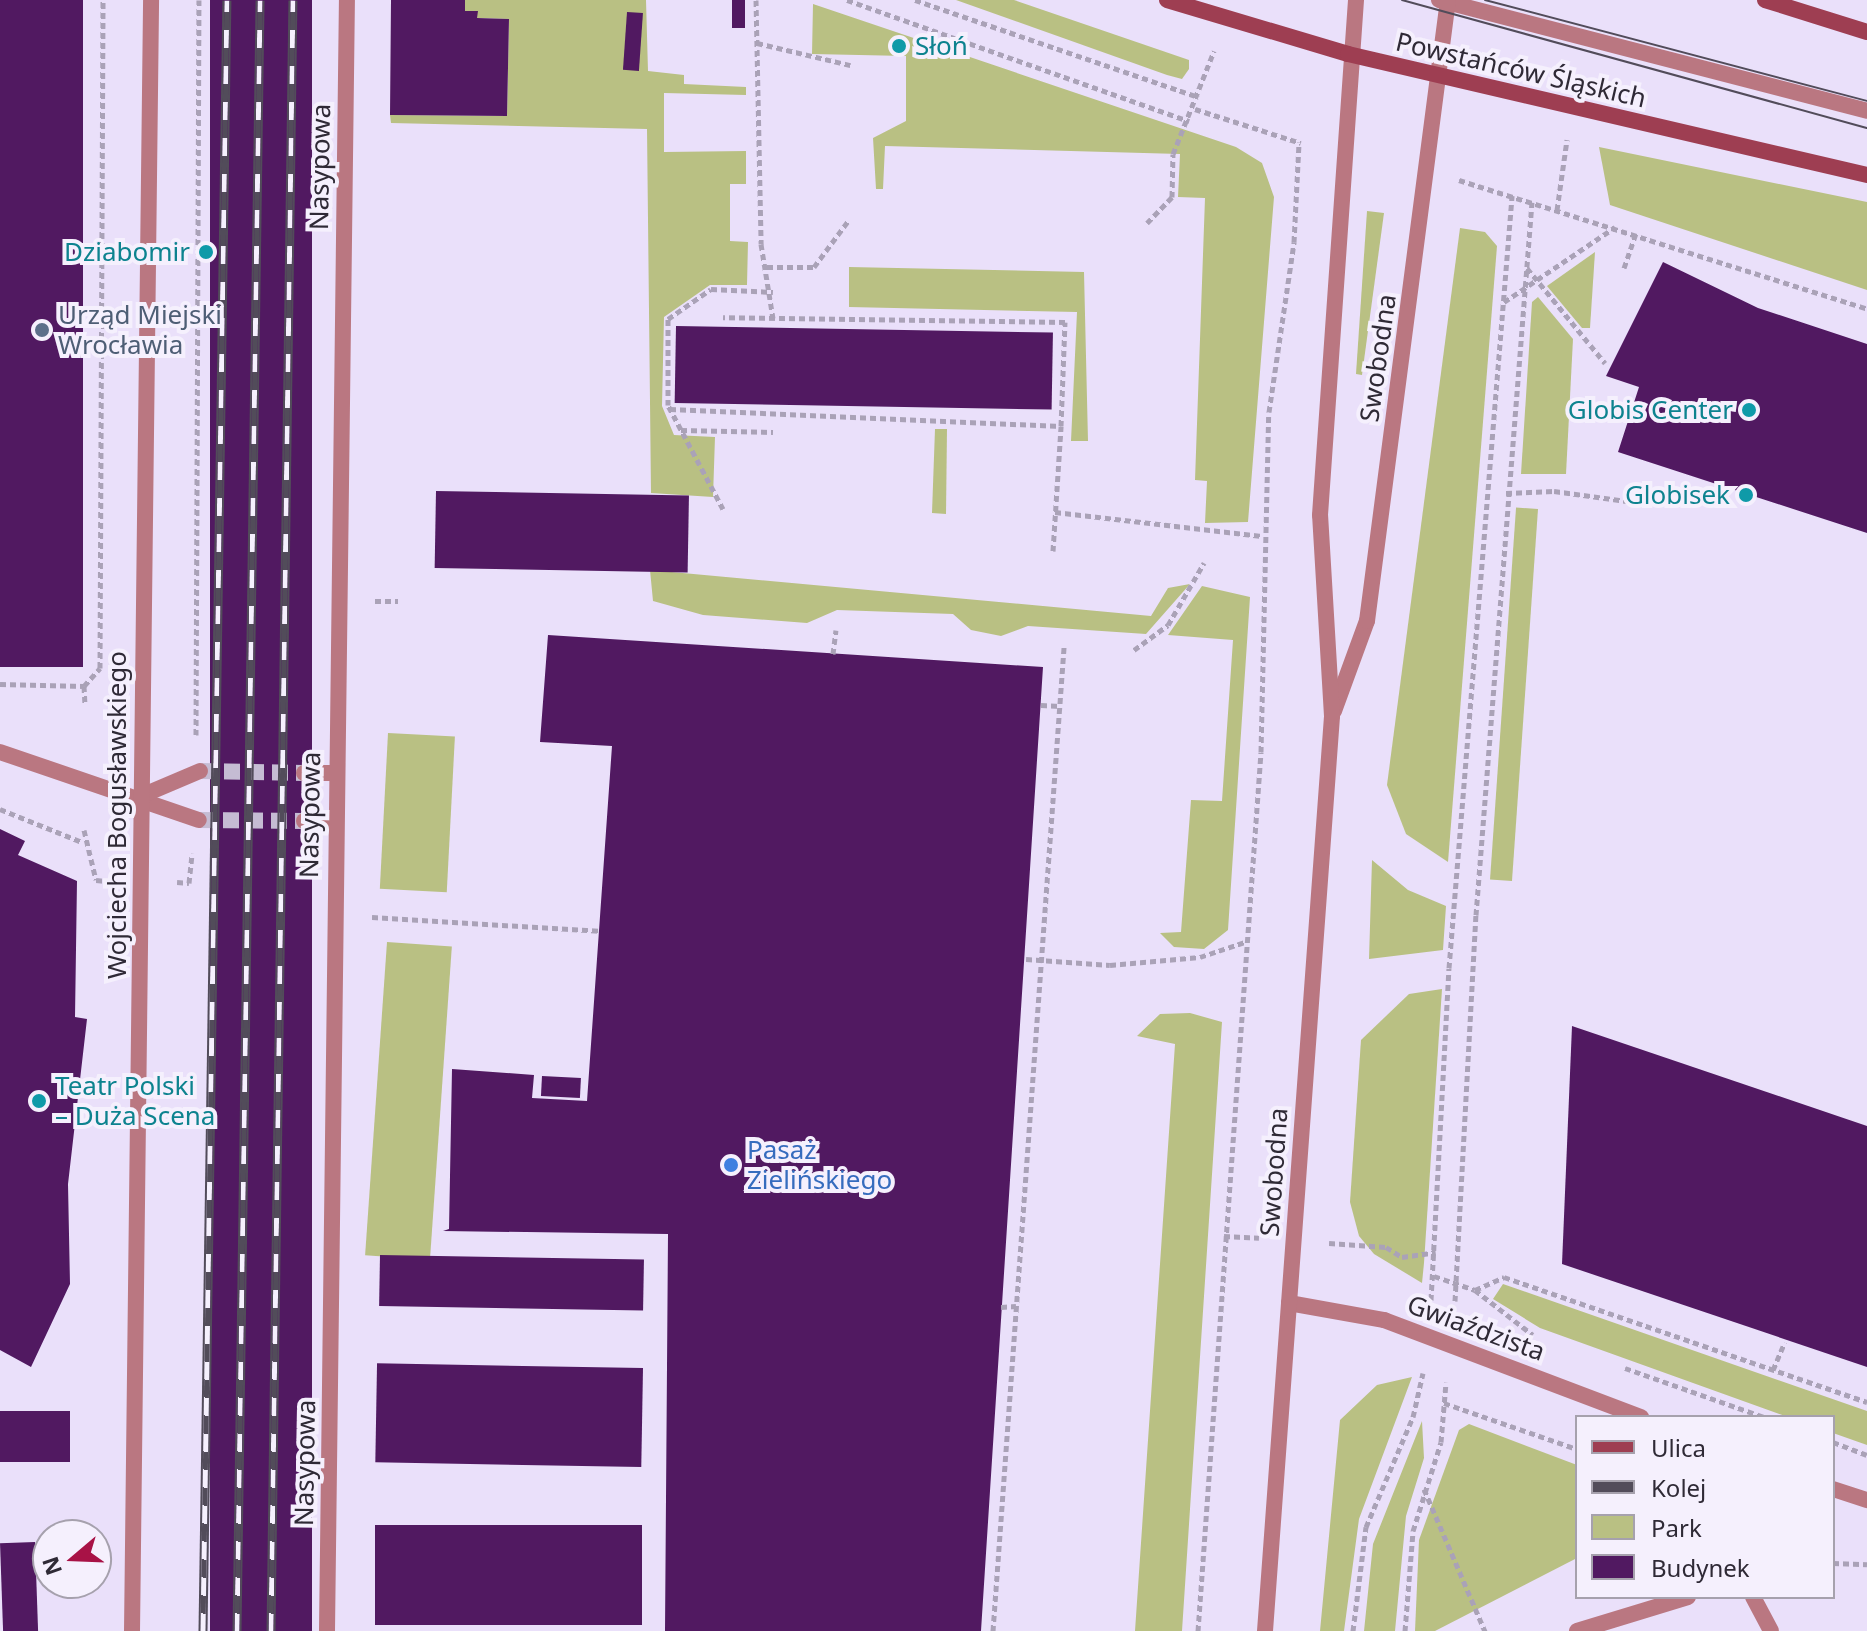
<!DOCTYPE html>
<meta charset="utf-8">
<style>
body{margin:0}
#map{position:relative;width:1867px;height:1631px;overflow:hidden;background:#eae0fa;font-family:"Noto Sans",sans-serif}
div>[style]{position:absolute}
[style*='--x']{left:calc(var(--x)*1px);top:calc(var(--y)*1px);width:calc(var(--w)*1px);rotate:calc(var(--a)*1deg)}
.green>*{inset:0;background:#b9c083;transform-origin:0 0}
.building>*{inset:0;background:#511961;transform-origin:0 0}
.minor-tunnel>*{height:16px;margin-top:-8px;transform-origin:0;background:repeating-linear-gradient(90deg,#c5bcd3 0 16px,transparent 0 24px)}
.path>*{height:5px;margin-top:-2.5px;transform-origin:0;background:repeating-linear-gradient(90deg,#aaa2b7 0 6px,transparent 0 10px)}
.service>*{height:16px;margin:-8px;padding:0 8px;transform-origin:8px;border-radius:8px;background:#ba7781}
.minor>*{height:16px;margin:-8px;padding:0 8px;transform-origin:8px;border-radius:8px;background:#ba7781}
.tertiary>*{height:16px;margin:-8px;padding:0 8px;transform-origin:8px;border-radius:8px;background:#ba7781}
.secondary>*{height:16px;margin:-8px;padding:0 8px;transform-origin:8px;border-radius:8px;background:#9e3e52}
.tram>*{height:2px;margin:-1px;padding:0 1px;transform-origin:1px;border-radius:1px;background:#524c5a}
.rail>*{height:9px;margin-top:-4.5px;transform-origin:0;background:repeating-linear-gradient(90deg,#f5f0fd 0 18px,#524c5a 0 36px);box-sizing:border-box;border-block:2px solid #524c5a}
.dots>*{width:22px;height:22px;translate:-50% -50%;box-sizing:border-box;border:4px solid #f5f0fd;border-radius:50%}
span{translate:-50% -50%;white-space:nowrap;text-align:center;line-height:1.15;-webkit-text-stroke:8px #f5f0fd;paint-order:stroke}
.culture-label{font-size:26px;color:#0d838f}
.left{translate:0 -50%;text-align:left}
.right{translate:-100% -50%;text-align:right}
.street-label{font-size:26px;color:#2f2a36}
.service-label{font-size:26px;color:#4e5e75}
.shop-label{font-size:26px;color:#366cbe}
.legend{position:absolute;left:1575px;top:1415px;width:260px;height:184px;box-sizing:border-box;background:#f5f0fd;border:2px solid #a6a1ad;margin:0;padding:10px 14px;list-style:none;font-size:24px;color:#2f2a36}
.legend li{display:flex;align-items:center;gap:16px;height:40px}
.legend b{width:40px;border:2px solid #a6a1ad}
.north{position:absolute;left:32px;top:1519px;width:80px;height:80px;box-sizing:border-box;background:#f5f0fd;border:2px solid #a6a1ad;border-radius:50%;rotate:251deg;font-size:22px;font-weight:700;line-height:32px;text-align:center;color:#2f2a36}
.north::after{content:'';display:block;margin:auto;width:28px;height:36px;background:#a81246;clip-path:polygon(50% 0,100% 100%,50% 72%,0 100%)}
</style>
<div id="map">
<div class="green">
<div style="clip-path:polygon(465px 0,646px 0,648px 71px,684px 75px,684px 84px,746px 87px,746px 95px,664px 93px,664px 152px,746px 151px,746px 184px,730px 184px,730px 241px,748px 242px,747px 285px,710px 285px,664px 317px,662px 406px,674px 435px,715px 437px,713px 497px,651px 493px,647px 129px,391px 123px,390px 115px,507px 116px,509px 19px,477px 18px,477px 11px,465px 11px)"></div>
<div style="clip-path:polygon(956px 0,1014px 0,1189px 60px,1189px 69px,1182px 79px,1167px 75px)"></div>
<div style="clip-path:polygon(813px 4px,1236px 147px,1262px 163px,1274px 197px,1248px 522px,1205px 523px,1207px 481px,1195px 480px,1205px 198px,1178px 197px,1180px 154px,885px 146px,883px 189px,876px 189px,873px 138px,906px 121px,906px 56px,812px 54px)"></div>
<div style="clip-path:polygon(1599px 147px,1867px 202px,1867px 290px,1610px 205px)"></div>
<div style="clip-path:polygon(1367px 211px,1384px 213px,1362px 375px,1356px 374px)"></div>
<div style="clip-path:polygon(1460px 228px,1485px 232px,1497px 246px,1448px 862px,1406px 834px,1387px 785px)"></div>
<div style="clip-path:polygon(1595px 252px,1590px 328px,1582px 328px,1547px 286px)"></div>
<div style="clip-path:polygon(849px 267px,1084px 272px,1088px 441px,1071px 441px,1077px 312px,849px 307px)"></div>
<div style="clip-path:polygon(1538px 297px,1573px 339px,1566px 474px,1521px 474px,1532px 302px)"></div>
<div style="clip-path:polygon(935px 429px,947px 429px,946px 514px,932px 513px)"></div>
<div style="left:1538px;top:509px;width:373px;height:22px;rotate:94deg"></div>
<div style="clip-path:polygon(650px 570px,1151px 616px,1168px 588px,1190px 584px,1146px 634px,1028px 626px,1001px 636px,971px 630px,953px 614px,837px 610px,807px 623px,703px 615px,653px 601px)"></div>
<div style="clip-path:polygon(1202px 586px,1250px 597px,1228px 930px,1204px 949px,1174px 947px,1160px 933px,1181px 932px,1191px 800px,1222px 801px,1233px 640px,1168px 635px)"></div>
<div style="left:388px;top:733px;width:67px;height:156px;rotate:3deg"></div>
<div style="clip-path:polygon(1372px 860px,1408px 890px,1446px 906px,1443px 950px,1369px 959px)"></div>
<div style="left:387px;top:942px;width:65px;height:314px;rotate:4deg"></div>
<div style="clip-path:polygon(1442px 989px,1424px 1263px,1422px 1283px,1374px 1254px,1359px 1236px,1350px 1202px,1361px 1040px,1409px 994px)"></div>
<div style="clip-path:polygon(1190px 1013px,1222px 1022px,1182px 1631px,1135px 1631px,1175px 1044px,1137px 1036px,1160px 1014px)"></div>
<div style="clip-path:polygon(1503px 1284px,1867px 1411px,1867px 1445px,1833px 1433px,1833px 1417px,1788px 1417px,1540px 1328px,1493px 1299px)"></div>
<div style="clip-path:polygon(1412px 1377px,1359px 1519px,1344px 1631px,1320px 1631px,1340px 1420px,1377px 1385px)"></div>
<div style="clip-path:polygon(1422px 1421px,1424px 1458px,1406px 1516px,1395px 1631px,1364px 1631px,1373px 1544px)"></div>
<div style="clip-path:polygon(1469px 1424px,1577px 1465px,1577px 1558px,1435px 1631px,1415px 1631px,1419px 1540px,1459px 1430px)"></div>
</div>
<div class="building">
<div style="left:0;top:0;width:83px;height:667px"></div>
<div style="left:210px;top:0;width:102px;height:1631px"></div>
<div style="clip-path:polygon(391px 0,465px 0,465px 11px,478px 11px,477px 18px,509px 19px,507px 116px,390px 115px)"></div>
<div style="left:732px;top:0;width:13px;height:28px"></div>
<div style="left:627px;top:12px;width:16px;height:58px;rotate:4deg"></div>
<div style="clip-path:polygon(1663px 262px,1758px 308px,1867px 344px,1867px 533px,1618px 452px,1639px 387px,1606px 376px)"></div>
<div style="left:676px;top:326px;width:377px;height:77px;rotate:1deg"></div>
<div style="left:436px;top:491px;width:253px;height:77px;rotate:1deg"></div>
<div style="clip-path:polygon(548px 635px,1043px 667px,981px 1631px,665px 1631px,668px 1234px,443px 1231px,449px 1229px,452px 1069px,534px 1075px,532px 1098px,587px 1101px,612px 746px,540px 742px)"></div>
<div style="clip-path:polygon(0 829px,25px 841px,18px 855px,77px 881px,75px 1017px,87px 1019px,68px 1184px,70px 1284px,31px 1367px,0 1350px)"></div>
<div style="clip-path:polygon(1572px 1026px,1867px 1126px,1867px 1367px,1562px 1264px)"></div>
<div style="left:542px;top:1076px;width:39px;height:20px;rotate:3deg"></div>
<div style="left:380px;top:1255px;width:264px;height:51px;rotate:1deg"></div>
<div style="left:643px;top:1368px;width:99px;height:266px;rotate:91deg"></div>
<div style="left:0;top:1411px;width:70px;height:51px"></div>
<div style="left:375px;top:1525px;width:267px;height:100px"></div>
<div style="left:35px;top:1542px;width:89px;height:35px;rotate:88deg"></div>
</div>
<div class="minor-tunnel">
<div style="--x:200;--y:771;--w:104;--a:1.1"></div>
<div style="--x:199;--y:820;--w:105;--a:0.5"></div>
</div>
<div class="path">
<div style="--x:756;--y:0;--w:244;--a:88.8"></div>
<div style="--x:761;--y:244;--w:75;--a:80.8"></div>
<div style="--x:847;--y:0;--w:363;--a:19.5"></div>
<div style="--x:915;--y:0;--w:300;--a:18.9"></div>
<div style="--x:757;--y:43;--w:96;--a:13.3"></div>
<div style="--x:1195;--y:109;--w:111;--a:17.8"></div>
<div style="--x:1459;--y:180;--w:428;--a:17.5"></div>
<div style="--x:1557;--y:210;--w:71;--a:-81.9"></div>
<div style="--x:1147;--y:223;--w:36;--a:-46"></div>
<div style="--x:1172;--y:197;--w:43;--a:-88.7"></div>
<div style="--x:1173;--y:154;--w:111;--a:-68.3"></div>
<div style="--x:767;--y:267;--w:47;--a:0"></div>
<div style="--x:814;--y:267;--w:57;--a:-53.5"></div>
<div style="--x:1527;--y:268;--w:123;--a:50.6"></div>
<div style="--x:1624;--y:268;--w:37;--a:-71"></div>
<div style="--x:1504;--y:302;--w:134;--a:-34"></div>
<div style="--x:670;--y:409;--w:391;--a:2.5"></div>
<div style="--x:1061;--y:426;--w:104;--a:-87.8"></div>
<div style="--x:1065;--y:322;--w:342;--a:-179.2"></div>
<div style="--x:681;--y:430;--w:92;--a:1.2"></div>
<div style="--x:1506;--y:493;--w:48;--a:-2.4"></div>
<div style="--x:1554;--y:491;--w:95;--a:7.9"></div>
<div style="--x:723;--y:509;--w:118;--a:-117.9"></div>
<div style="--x:668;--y:405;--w:86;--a:-90"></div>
<div style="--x:668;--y:319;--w:52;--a:-34.9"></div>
<div style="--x:711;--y:289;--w:62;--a:2.8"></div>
<div style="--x:1055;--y:512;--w:208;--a:6.6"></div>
<div style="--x:1053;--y:551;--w:125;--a:-86.3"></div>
<div style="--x:375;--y:601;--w:23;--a:0"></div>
<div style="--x:1134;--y:650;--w:42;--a:-36.3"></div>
<div style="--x:1168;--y:625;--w:72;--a:-59.9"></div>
<div style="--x:833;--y:654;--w:24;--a:-83"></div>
<div style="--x:0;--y:684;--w:84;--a:1.4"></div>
<div style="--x:84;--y:686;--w:17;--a:87"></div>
<div style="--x:84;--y:686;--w:24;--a:-48"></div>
<div style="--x:100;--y:668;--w:668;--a:-89.74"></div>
<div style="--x:1041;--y:705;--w:19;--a:3"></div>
<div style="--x:196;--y:735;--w:735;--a:-89.77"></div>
<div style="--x:0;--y:809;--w:88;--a:21.9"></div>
<div style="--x:84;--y:830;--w:51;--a:76.5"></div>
<div style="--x:96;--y:880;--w:10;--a:6"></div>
<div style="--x:177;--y:882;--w:12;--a:5"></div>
<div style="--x:189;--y:883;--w:30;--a:-84"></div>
<div style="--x:372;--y:917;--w:227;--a:3.5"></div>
<div style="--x:1026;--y:959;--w:84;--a:4.1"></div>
<div style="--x:1110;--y:965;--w:90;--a:-5.1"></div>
<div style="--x:1200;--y:957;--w:47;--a:-18.4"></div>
<div style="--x:1224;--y:1236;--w:35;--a:3"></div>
<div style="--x:1329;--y:1243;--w:57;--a:4"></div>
<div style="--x:1386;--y:1247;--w:19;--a:32"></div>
<div style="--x:1402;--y:1257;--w:34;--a:-8"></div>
<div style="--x:1434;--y:1276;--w:43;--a:18.9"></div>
<div style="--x:1475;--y:1290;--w:73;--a:37.8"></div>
<div style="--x:1475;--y:1290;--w:32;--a:-24"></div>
<div style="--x:1504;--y:1277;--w:384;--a:19"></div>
<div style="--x:1431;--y:1300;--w:332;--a:-86.9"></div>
<div style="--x:1449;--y:968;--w:775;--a:-85.33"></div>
<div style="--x:1455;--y:1301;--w:387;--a:-86.9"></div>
<div style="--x:1476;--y:915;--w:715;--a:-85.51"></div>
<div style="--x:1001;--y:1307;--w:15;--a:-4"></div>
<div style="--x:1625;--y:1368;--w:147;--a:19.4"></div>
<div style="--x:1773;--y:1370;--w:30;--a:-67"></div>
<div style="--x:1444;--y:1403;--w:141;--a:19.1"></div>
<div style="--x:1833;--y:1442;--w:36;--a:21"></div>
<div style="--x:1424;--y:1489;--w:155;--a:66.8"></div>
<div style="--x:1833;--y:1563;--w:34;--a:2"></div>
<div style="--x:993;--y:1631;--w:987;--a:-85.87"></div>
<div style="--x:1198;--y:1631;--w:881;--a:-85.9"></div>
<div style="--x:1261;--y:752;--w:340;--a:-88.7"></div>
<div style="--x:1269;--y:412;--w:172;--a:-81.6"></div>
<div style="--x:1294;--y:242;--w:100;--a:-87.1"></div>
<div style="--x:1353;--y:1631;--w:105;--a:-82.9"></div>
<div style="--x:1366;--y:1527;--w:120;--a:-66.9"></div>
<div style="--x:1413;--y:1417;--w:45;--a:-77.2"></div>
<div style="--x:1405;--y:1631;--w:100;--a:-85.4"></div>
<div style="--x:1413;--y:1531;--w:93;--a:-72.5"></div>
<div style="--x:1441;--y:1442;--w:60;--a:-85.2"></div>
</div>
<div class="service">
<div style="--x:1439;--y:0;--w:442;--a:14.5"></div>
<div style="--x:1753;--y:1597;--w:38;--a:62"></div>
<div style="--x:1577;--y:1631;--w:116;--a:-17"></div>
</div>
<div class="minor">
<div style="--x:0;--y:752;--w:210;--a:18.9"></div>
<div style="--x:304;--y:773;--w:31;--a:0"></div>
<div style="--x:141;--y:796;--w:64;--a:-23"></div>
<div style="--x:304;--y:821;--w:31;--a:0"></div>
<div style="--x:1289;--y:1303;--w:97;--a:10.1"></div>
<div style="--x:1384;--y:1320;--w:275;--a:20.7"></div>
<div style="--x:1833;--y:1489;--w:36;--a:18"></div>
<div style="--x:132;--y:1631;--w:1631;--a:-89.33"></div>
<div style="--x:327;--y:1631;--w:1631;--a:-89.3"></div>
</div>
<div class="tertiary">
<div style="--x:1334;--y:711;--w:96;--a:-69.9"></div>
<div style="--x:1367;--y:621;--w:626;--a:-82.57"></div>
<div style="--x:1265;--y:1631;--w:917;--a:-85.81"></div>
<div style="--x:1332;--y:716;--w:201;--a:-93.4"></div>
<div style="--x:1320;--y:515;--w:516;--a:-86"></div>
</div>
<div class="secondary">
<div style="--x:1167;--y:0;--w:189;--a:16.6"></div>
<div style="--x:1348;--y:54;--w:533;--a:13.12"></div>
<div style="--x:1765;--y:0;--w:107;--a:17.4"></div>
</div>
<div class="tram">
<div style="--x:1402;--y:0;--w:482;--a:15.4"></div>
<div style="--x:1485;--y:0;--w:395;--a:14.8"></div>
</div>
<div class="rail">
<div style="--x:203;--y:1631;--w:1631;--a:-89.16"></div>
<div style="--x:237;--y:1631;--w:1631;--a:-89.19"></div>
<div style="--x:271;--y:1631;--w:1631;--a:-89.23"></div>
</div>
<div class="dots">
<div style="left:899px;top:46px;background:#0f9aa8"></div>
<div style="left:206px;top:252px;background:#0f9aa8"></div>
<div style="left:42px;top:330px;background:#5c6f8a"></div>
<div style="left:1749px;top:410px;background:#0f9aa8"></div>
<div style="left:1746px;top:495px;background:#0f9aa8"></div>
<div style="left:39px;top:1101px;background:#0f9aa8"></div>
<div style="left:731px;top:1165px;background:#3f7fe0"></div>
</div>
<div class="culture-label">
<span class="left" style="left:915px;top:46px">Słoń</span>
<span class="right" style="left:190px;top:252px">Dziabomir</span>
<span class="right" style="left:1733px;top:410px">Globis Center</span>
<span class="right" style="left:1730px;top:495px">Globisek</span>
<span class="left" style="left:55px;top:1101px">Teatr Polski<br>– Duża Scena</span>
</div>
<div class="street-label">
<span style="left:1521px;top:70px;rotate:13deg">Powstańców Śląskich</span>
<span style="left:320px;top:167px;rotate:-89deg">Nasypowa</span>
<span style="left:1378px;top:358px;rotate:-82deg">Swobodna</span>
<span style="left:117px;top:815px;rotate:-90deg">Wojciecha Bogusławskiego</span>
<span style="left:310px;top:815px;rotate:-89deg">Nasypowa</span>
<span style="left:1274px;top:1172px;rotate:-86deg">Swobodna</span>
<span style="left:1476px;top:1328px;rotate:20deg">Gwiaździsta</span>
<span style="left:305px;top:1463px;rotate:-89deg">Nasypowa</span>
</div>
<div class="service-label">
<span class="left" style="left:58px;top:330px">Urząd Miejski<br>Wrocławia</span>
</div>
<div class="shop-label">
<span class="left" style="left:747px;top:1165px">Pasaż<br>Zielińskiego</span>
</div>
<ul class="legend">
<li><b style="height:10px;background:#9e3e52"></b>Ulica</li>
<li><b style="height:10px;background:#524c5a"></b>Kolej</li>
<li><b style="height:22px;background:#b9c083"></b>Park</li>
<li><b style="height:22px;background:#511961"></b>Budynek</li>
</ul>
<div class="north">N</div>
</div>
